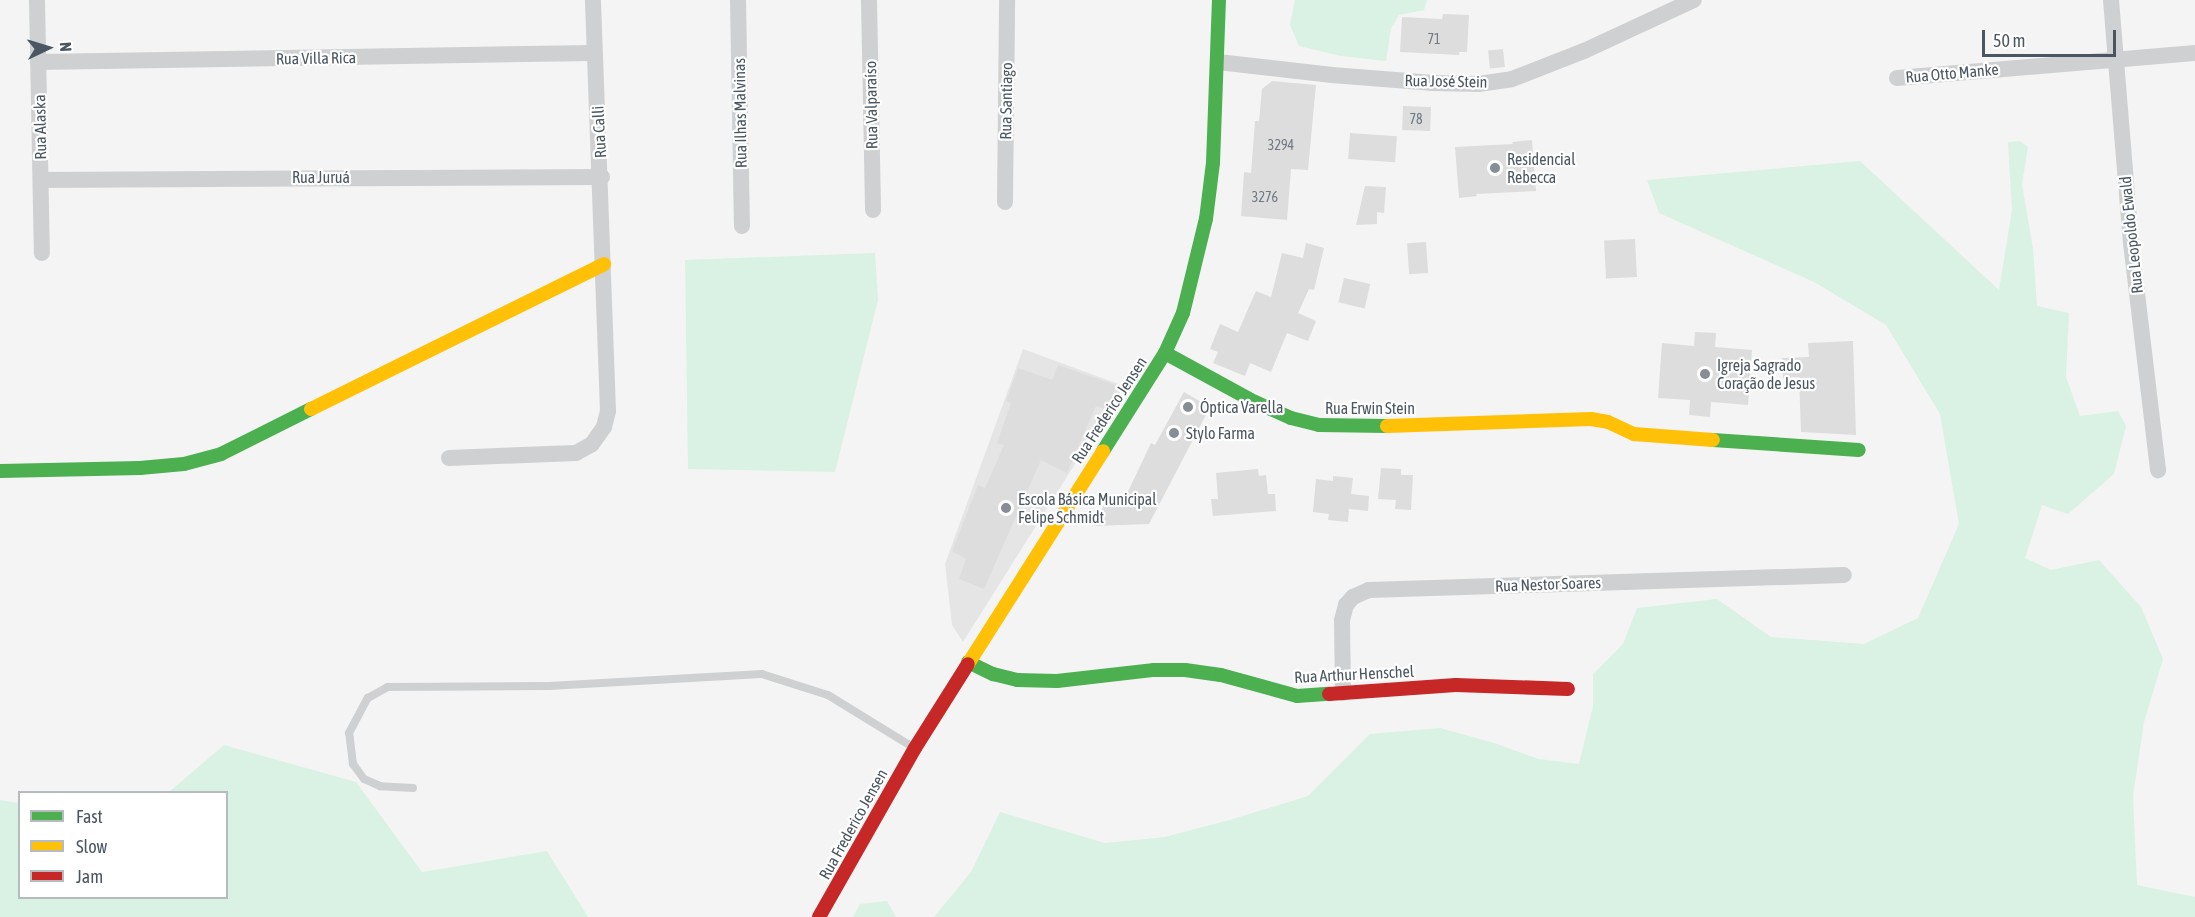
<!DOCTYPE html>
<meta charset="utf-8">
<style>
body{margin:0}
#map{position:relative;width:2195px;height:917px;overflow:hidden;background:#f4f4f4;font-family:"Asap Condensed",sans-serif}
div>[style]{position:absolute}
[style*='--x']{left:calc(var(--x)*1px);top:calc(var(--y)*1px);width:calc(var(--w)*1px);rotate:calc(var(--a)*1deg)}
.education>*{inset:0;background:#e6e5e6}
.green>*{inset:0;background:#d9f2e3}
.building>*{inset:0;background:#ddddde;transform-origin:0 0}
.lane>*{height:8px;margin:-4px;padding:0 4px;transform-origin:4px;border-radius:4px;background:#ced0d2}
.street>*{height:16px;margin:-8px;padding:0 8px;transform-origin:8px;border-radius:8px;background:#ced0d2}
.fast>*{height:14px;margin:-7px;padding:0 7px;transform-origin:7px;border-radius:7px;background:#4caf50}
.slow>*{height:14px;margin:-7px;padding:0 7px;transform-origin:7px;border-radius:7px;background:#ffc107}
.jam>*{height:14px;margin:-7px;padding:0 7px;transform-origin:7px;border-radius:7px;background:#c62828}
.dots>*{width:16px;height:16px;translate:-50% -50%;box-sizing:border-box;border:3px solid #fff;border-radius:50%}
span{translate:-50% -50%;white-space:nowrap;text-align:center;line-height:1.15;-webkit-text-stroke:4.5px #fff;paint-order:stroke}
.number-label{font-size:14px;color:#707881}
.number-label span{-webkit-text-stroke-width:0}
.street-label{font-size:16px;color:#4a5661}
.poi-label{font-size:16px;color:#4a5661}
.left{translate:0 -50%;text-align:left}
.legend{position:absolute;left:18px;top:791px;width:210px;height:108px;box-sizing:border-box;background:#fff;border:2px solid #b7bbc0;margin:0;padding:8px 10px;list-style:none;font-size:18px;color:#4a5661}
.legend li{display:flex;align-items:center;gap:12px;height:30px}
.legend b{width:30px;border:2px solid #b7bbc0}
.north{position:absolute;left:18px;top:18px;width:60px;height:60px;-webkit-text-stroke:4px #fff;paint-order:stroke;rotate:86deg;font-size:16px;font-weight:700;line-height:24px;text-align:center;color:#4a5661}
.north::after{content:'';display:block;margin:auto;width:21px;height:27px;background:#4a5661;clip-path:polygon(50% 0,100% 100%,50% 72%,0 100%)}
.scale{position:absolute;left:1982px;top:30px;width:134px;height:27px;box-sizing:border-box;border:3px solid #4a5661;border-top:0;padding-left:8px;font-size:18px;line-height:21px;white-space:nowrap;color:#4a5661;-webkit-text-stroke:4px #fff;paint-order:stroke}
</style>
<div id="map">
<div class="education">
<div style="clip-path:polygon(1023px 349px,1124px 386px,963px 642px,952px 625px,945px 564px)"></div>
</div>
<div class="green">
<div style="clip-path:polygon(1295px 0,1427px 0,1424px 10px,1399px 15px,1391px 29px,1386px 61px,1341px 56px,1299px 46px,1290px 25px)"></div>
<div style="clip-path:polygon(2020px 141px,2028px 147px,2022px 184px,2033px 249px,2037px 306px,2069px 313px,2066px 377px,2080px 416px,2118px 411px,2126px 426px,2114px 474px,2068px 514px,2042px 505px,2025px 558px,2051px 570px,2099px 560px,2141px 607px,2163px 659px,2144px 722px,2133px 796px,2137px 885px,2195px 897px,2195px 917px,934px 917px,971px 872px,1000px 812px,1105px 843px,1165px 837px,1233px 819px,1308px 796px,1370px 734px,1440px 728px,1494px 743px,1539px 759px,1579px 764px,1593px 706px,1593px 674px,1623px 644px,1637px 608px,1717px 599px,1771px 637px,1864px 644px,1918px 618px,1959px 524px,1940px 414px,1886px 325px,1814px 282px,1659px 213px,1647px 180px,1860px 161px,1999px 290px,2012px 210px,2008px 142px)"></div>
<div style="clip-path:polygon(875px 253px,878px 300px,835px 472px,688px 469px,685px 260px)"></div>
<div style="clip-path:polygon(224px 745px,356px 782px,422px 872px,547px 851px,588px 917px,0 917px,0 800px,19px 803px,20px 898px,226px 898px,226px 792px,169px 792px)"></div>
<div style="clip-path:polygon(887px 901px,896px 917px,853px 917px,860px 904px)"></div>
</div>
<div class="building">
<div style="clip-path:polygon(1443px 14px,1469px 15px,1467px 52px,1459px 52px,1459px 55px,1400px 52px,1402px 17px,1442px 19px)"></div>
<div style="left:1503px;top:49px;width:18px;height:15px;rotate:84deg"></div>
<div style="clip-path:polygon(1272px 81px,1316px 85px,1308px 170px,1291px 169px,1287px 220px,1241px 216px,1244px 172px,1251px 173px,1255px 121px,1259px 121px,1262px 89px)"></div>
<div style="left:1403px;top:106px;width:28px;height:24px;rotate:2deg"></div>
<div style="left:1350px;top:133px;width:47px;height:26px;rotate:4deg"></div>
<div style="clip-path:polygon(1532px 140px,1536px 191px,1476px 194px,1477px 196px,1459px 198px,1455px 147px,1513px 144px,1512px 142px)"></div>
<div style="clip-path:polygon(1365px 186px,1386px 187px,1384px 213px,1377px 212px,1377px 224px,1356px 225px)"></div>
<div style="left:1635px;top:239px;width:38px;height:31px;rotate:87deg"></div>
<div style="left:1426px;top:242px;width:31px;height:19px;rotate:86deg"></div>
<div style="clip-path:polygon(1306px 243px,1324px 248px,1314px 290px,1309px 289px,1298px 313px,1316px 321px,1308px 341px,1287px 333px,1271px 372px,1250px 363px,1245px 376px,1213px 363px,1218px 352px,1210px 349px,1220px 324px,1238px 332px,1256px 291px,1271px 297px,1282px 253px,1303px 258px)"></div>
<div style="left:1344px;top:278px;width:27px;height:25px;rotate:13deg"></div>
<div style="clip-path:polygon(1695px 332px,1716px 333px,1715px 347px,1752px 350px,1748px 405px,1711px 402px,1710px 417px,1689px 415px,1690px 400px,1658px 398px,1662px 343px,1694px 346px)"></div>
<div style="clip-path:polygon(1853px 341px,1856px 435px,1801px 432px,1799px 377px,1783px 378px,1782px 358px,1809px 357px,1808px 343px)"></div>
<div style="clip-path:polygon(1058px 365px,1116px 385px,1108px 410px,1096px 406px,1067px 473px,1041px 460px,984px 589px,959px 579px,966px 559px,952px 551px,978px 485px,985px 488px,1004px 445px,997px 443px,1011px 403px,1006px 401px,1018px 368px,1052px 380px)"></div>
<div style="clip-path:polygon(1184px 392px,1210px 407px,1149px 524px,1094px 526px,1109px 494px,1124px 500px,1151px 443px,1155px 445px)"></div>
<div style="clip-path:polygon(1381px 468px,1401px 469px,1401px 475px,1413px 475px,1411px 510px,1395px 509px,1396px 500px,1378px 499px)"></div>
<div style="clip-path:polygon(1258px 469px,1259px 476px,1266px 475px,1268px 494px,1275px 494px,1276px 511px,1213px 516px,1211px 499px,1218px 499px,1216px 473px)"></div>
<div style="clip-path:polygon(1333px 476px,1353px 478px,1351px 494px,1369px 496px,1368px 511px,1349px 509px,1348px 522px,1328px 520px,1329px 514px,1313px 512px,1316px 479px,1333px 481px)"></div>
</div>
<div class="lane">
<div style="--x:413;--y:788;--w:33;--a:-177"></div>
<div style="--x:380;--y:786;--w:17;--a:-156"></div>
<div style="--x:364;--y:779;--w:19;--a:-126"></div>
<div style="--x:353;--y:764;--w:31;--a:-97"></div>
<div style="--x:349;--y:733;--w:40;--a:-62"></div>
<div style="--x:368;--y:698;--w:23;--a:-29"></div>
<div style="--x:388;--y:687;--w:161;--a:-0.4"></div>
<div style="--x:549;--y:686;--w:213;--a:-3.2"></div>
<div style="--x:762;--y:674;--w:69;--a:17.7"></div>
<div style="--x:828;--y:695;--w:101;--a:31.6"></div>
</div>
<div class="street">
<div style="--x:37;--y:0;--w:253;--a:88.9"></div>
<div style="--x:738;--y:0;--w:226;--a:89"></div>
<div style="--x:869;--y:0;--w:210;--a:88.9"></div>
<div style="--x:2111;--y:0;--w:244;--a:85.3"></div>
<div style="--x:2131;--y:243;--w:229;--a:83.2"></div>
<div style="--x:38;--y:62;--w:556;--a:-0.93"></div>
<div style="--x:1218;--y:62;--w:115;--a:6.5"></div>
<div style="--x:1332;--y:75;--w:102;--a:4.5"></div>
<div style="--x:1434;--y:83;--w:44;--a:1.3"></div>
<div style="--x:1478;--y:84;--w:34;--a:-8"></div>
<div style="--x:1512;--y:79;--w:77;--a:-21.3"></div>
<div style="--x:1584;--y:51;--w:121;--a:-24.9"></div>
<div style="--x:1897;--y:78;--w:299;--a:-4.8"></div>
<div style="--x:41;--y:180;--w:561;--a:-0.31"></div>
<div style="--x:1005;--y:202;--w:202;--a:-89.4"></div>
<div style="--x:449;--y:458;--w:127;--a:-2.3"></div>
<div style="--x:576;--y:453;--w:18;--a:-29"></div>
<div style="--x:592;--y:444;--w:21;--a:-55"></div>
<div style="--x:604;--y:427;--w:16;--a:-76"></div>
<div style="--x:608;--y:411;--w:411;--a:-92.1"></div>
<div style="--x:1343;--y:693;--w:73;--a:-90.8"></div>
<div style="--x:1342;--y:620;--w:16;--a:-75"></div>
<div style="--x:1346;--y:605;--w:11;--a:-49"></div>
<div style="--x:1353;--y:597;--w:17;--a:-24"></div>
<div style="--x:1369;--y:590;--w:475;--a:-1.8"></div>
</div>
<div class="fast">
<div style="--x:1165;--y:353;--w:102;--a:28.6"></div>
<div style="--x:1255;--y:402;--w:39;--a:24"></div>
<div style="--x:1291;--y:418;--w:29;--a:14"></div>
<div style="--x:1319;--y:425;--w:68;--a:0.8"></div>
<div style="--x:1713;--y:440;--w:146;--a:3.9"></div>
<div style="--x:1103;--y:451;--w:116;--a:-57.7"></div>
<div style="--x:1165;--y:353;--w:44;--a:-65.8"></div>
<div style="--x:1183;--y:313;--w:97;--a:-76.3"></div>
<div style="--x:1206;--y:219;--w:56;--a:-82.9"></div>
<div style="--x:1213;--y:163;--w:163;--a:-87.9"></div>
<div style="--x:0;--y:471;--w:140;--a:-1.2"></div>
<div style="--x:140;--y:468;--w:44;--a:-5.2"></div>
<div style="--x:184;--y:464;--w:38;--a:-15"></div>
<div style="--x:221;--y:454;--w:101;--a:-26.6"></div>
<div style="--x:968;--y:662;--w:28;--a:26"></div>
<div style="--x:993;--y:674;--w:25;--a:14"></div>
<div style="--x:1017;--y:680;--w:40;--a:1.4"></div>
<div style="--x:1057;--y:681;--w:98;--a:-6.5"></div>
<div style="--x:1154;--y:670;--w:31;--a:0"></div>
<div style="--x:1185;--y:670;--w:36;--a:8"></div>
<div style="--x:1221;--y:675;--w:79;--a:15.4"></div>
<div style="--x:1297;--y:696;--w:32;--a:-4"></div>
</div>
<div class="slow">
<div style="--x:311;--y:409;--w:327;--a:-26.3"></div>
<div style="--x:1387;--y:426;--w:204;--a:-2"></div>
<div style="--x:1591;--y:419;--w:17;--a:10"></div>
<div style="--x:1608;--y:422;--w:29;--a:25"></div>
<div style="--x:1634;--y:434;--w:79;--a:4.3"></div>
<div style="--x:968;--y:664;--w:252;--a:-57.6"></div>
</div>
<div class="jam">
<div style="--x:1329;--y:694;--w:127;--a:-4.1"></div>
<div style="--x:1456;--y:685;--w:112;--a:2"></div>
<div style="--x:819;--y:917;--w:194;--a:-60.4"></div>
<div style="--x:915;--y:748;--w:99;--a:-57.8"></div>
</div>
<div class="dots">
<div style="left:1495px;top:168px;background:#868d94"></div>
<div style="left:1705px;top:374px;background:#868d94"></div>
<div style="left:1188px;top:407px;background:#868d94"></div>
<div style="left:1174px;top:433px;background:#868d94"></div>
<div style="left:1006px;top:508px;background:#868d94"></div>
</div>
<div class="number-label">
<span style="left:1434px;top:39px">71</span>
<span style="left:1416px;top:119px">78</span>
<span style="left:1281px;top:145px">3294</span>
<span style="left:1265px;top:197px">3276</span>
</div>
<div class="street-label">
<span style="left:316px;top:58px;rotate:-1deg">Rua Villa Rica</span>
<span style="left:1952px;top:73px;rotate:-5deg">Rua Otto Manke</span>
<span style="left:1446px;top:81px;rotate:1deg">Rua José Stein</span>
<span style="left:1006px;top:101px;rotate:-89deg">Rua Santiago</span>
<span style="left:871px;top:105px;rotate:-91deg">Rua Valparaíso</span>
<span style="left:740px;top:113px;rotate:-91deg">Rua Ilhas Malvinas</span>
<span style="left:40px;top:127px;rotate:-91deg">Rua Alaska</span>
<span style="left:599px;top:132px;rotate:-93deg">Rua Calli</span>
<span style="left:321px;top:177px">Rua Juruá</span>
<span style="left:2131px;top:235px;rotate:-96deg">Rua Leopoldo Ewald</span>
<span style="left:1370px;top:408px">Rua Erwin Stein</span>
<span style="left:1109px;top:410px;rotate:-57deg">Rua Frederico Jensen</span>
<span style="left:1548px;top:584px;rotate:-2deg">Rua Nestor Soares</span>
<span style="left:1354px;top:674px;rotate:-3deg">Rua Arthur Henschel</span>
<span style="left:853px;top:824px;rotate:-61deg">Rua Frederico Jensen</span>
</div>
<div class="poi-label">
<span class="left" style="left:1507px;top:168px">Residencial<br>Rebecca</span>
<span class="left" style="left:1717px;top:374px">Igreja Sagrado<br>Coração de Jesus</span>
<span class="left" style="left:1200px;top:407px">Óptica Varella</span>
<span class="left" style="left:1186px;top:433px">Stylo Farma</span>
<span class="left" style="left:1018px;top:508px">Escola Básica Municipal<br>Felipe Schmidt</span>
</div>
<ul class="legend">
<li><b style="height:8px;background:#4caf50"></b>Fast</li>
<li><b style="height:8px;background:#ffc107"></b>Slow</li>
<li><b style="height:8px;background:#c62828"></b>Jam</li>
</ul>
<div class="north">N</div>
<div class="scale">50 m</div>
</div>
